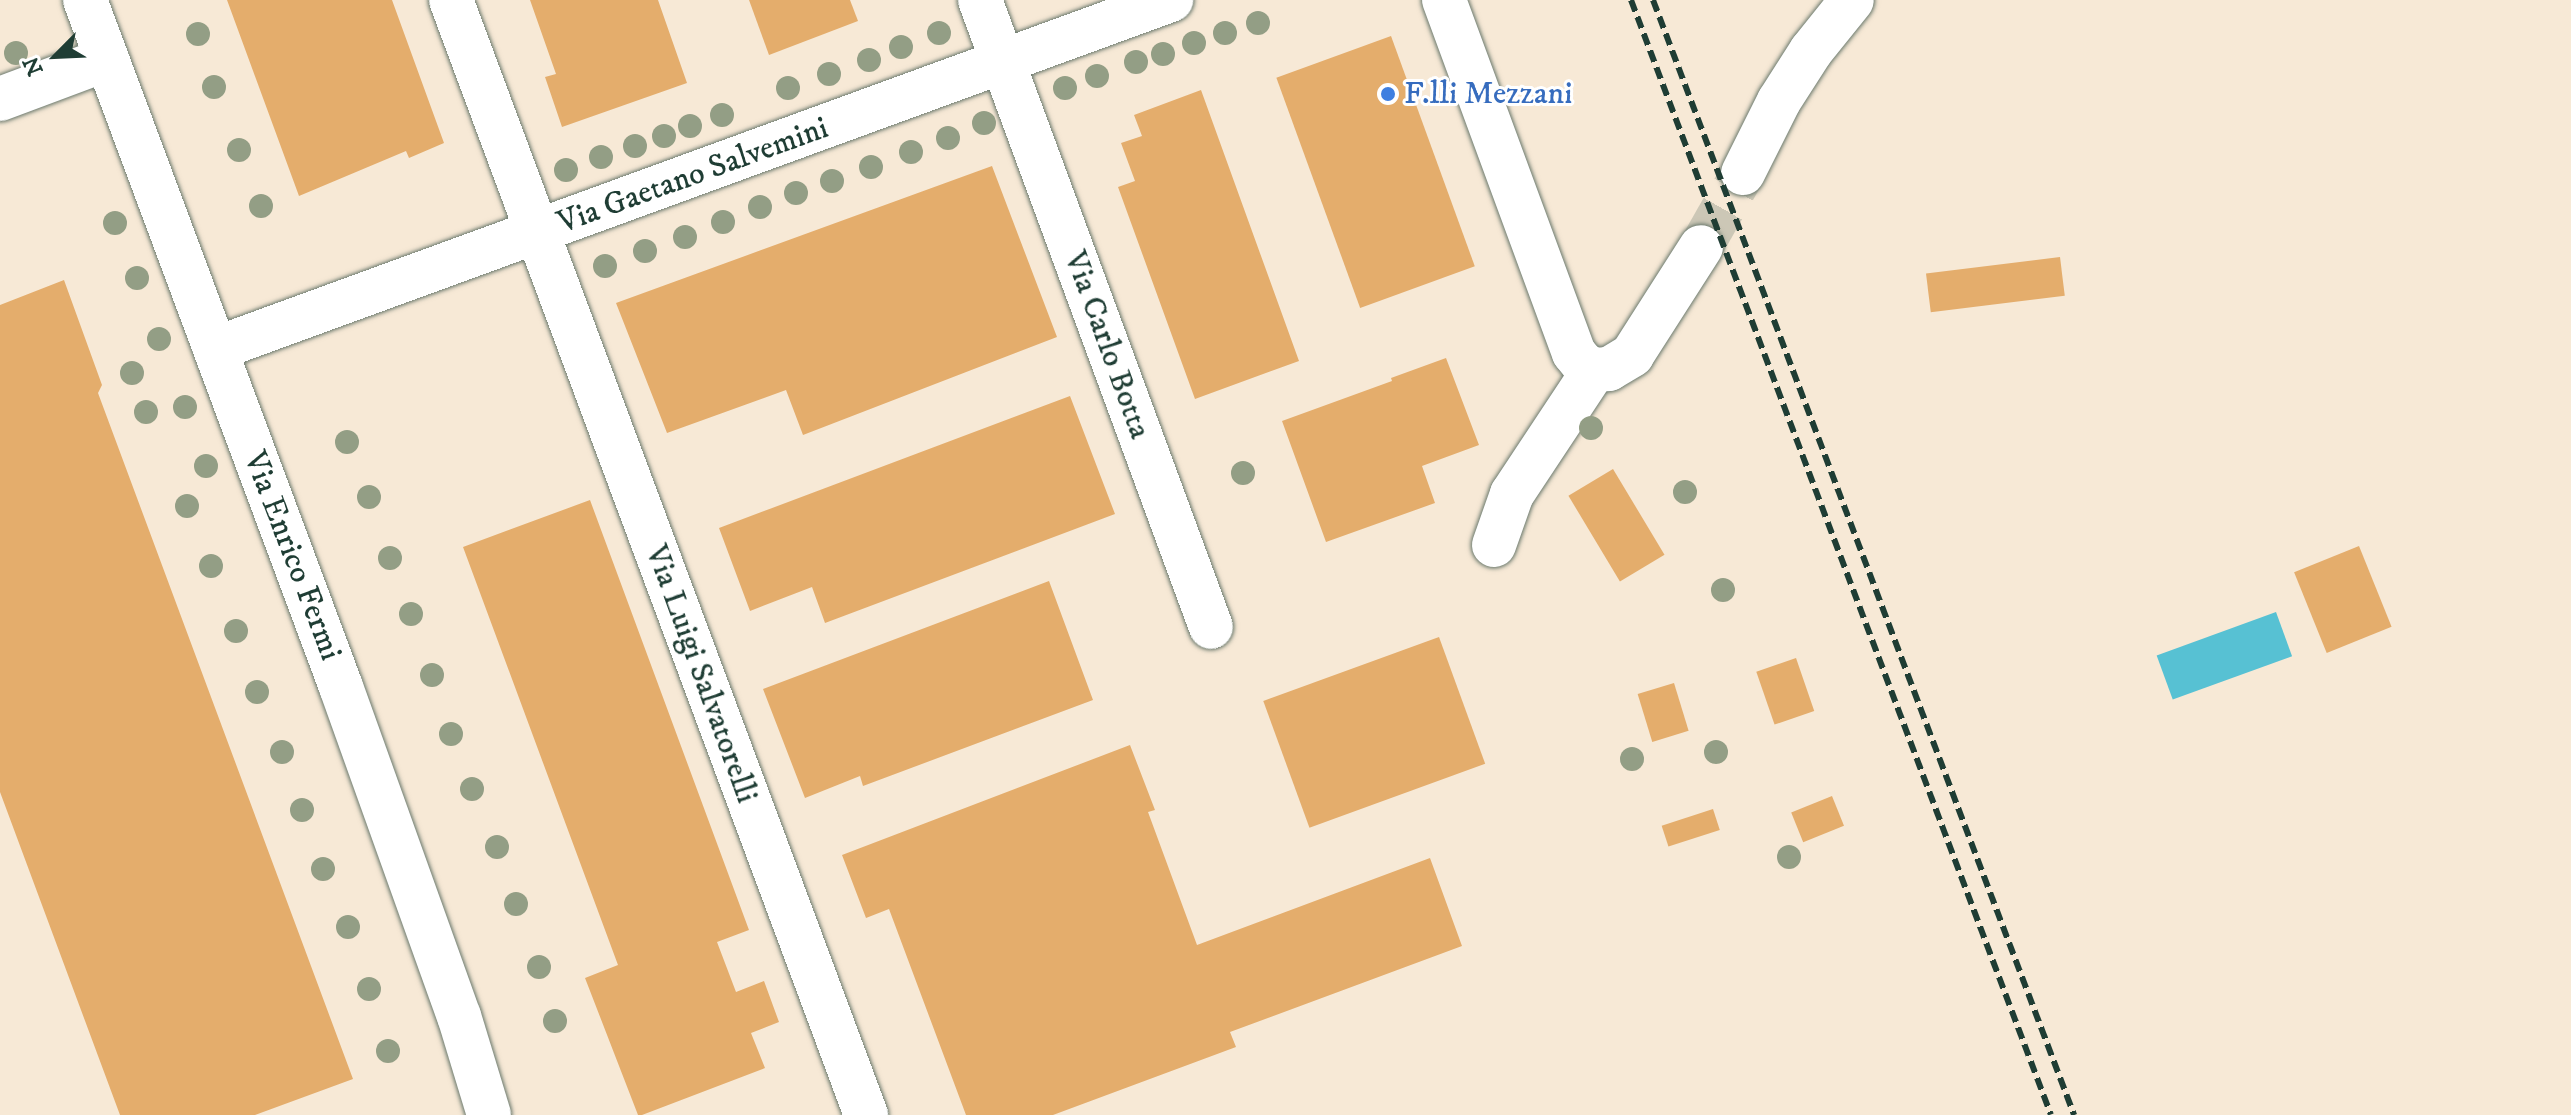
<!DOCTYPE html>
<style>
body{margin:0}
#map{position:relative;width:2571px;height:1115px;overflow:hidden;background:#f7e9d6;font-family:"IM FELL DW Pica",serif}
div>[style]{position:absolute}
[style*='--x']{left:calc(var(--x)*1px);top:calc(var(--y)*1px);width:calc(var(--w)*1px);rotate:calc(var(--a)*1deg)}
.water>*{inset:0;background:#57c1d3;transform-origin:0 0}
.building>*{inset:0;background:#e4ad6c;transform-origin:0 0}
.minor-tunnel>*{height:44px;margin-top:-22px;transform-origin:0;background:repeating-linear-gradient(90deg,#ccc7b6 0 44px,transparent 0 66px)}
.roads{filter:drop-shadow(0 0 2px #6b796d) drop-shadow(0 0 2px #6b796d)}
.minor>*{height:44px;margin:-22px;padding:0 22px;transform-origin:22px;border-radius:22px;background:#fff}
.tertiary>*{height:44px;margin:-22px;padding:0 22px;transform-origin:22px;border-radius:22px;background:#fff}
.rail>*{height:6px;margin-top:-3px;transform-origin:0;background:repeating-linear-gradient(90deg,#1f3d34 0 12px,transparent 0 18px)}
.trees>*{width:24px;height:24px;margin:-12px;border-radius:50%;background:#939e85}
.dots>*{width:22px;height:22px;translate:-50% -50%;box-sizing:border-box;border:4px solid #fff;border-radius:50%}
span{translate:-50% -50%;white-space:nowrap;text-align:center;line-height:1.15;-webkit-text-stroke:6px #fff;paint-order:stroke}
.shop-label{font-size:32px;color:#366cbe}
.left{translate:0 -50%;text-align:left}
.street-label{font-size:32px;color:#1f3d34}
.north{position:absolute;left:16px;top:16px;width:80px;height:80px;-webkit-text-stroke:6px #fff;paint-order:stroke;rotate:246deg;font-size:22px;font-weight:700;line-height:32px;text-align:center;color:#1f3d34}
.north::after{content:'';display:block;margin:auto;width:28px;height:36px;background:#1f3d34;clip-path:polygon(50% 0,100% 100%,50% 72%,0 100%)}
</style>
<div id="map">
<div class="water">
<div style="left:2276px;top:612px;width:47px;height:127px;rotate:70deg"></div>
</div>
<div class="building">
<div style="clip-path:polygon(227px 0,392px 0,444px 143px,409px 158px,406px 151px,299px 196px)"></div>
<div style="clip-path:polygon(530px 0,658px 0,687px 83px,562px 127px,545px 77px,556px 74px)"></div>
<div style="clip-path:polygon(749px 0,850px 0,858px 21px,769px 55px)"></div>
<div style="left:1391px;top:36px;width:245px;height:122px;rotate:70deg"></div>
<div style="clip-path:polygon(1201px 90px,1299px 361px,1195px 399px,1118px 187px,1135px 181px,1121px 143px,1142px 136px,1134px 115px)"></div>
<div style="clip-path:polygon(992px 166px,1057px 337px,803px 435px,786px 390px,667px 433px,616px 303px)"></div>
<div style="left:2060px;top:257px;width:39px;height:135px;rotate:83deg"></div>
<div style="clip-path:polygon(64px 280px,102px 385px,98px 393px,353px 1079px,255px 1115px,120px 1115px,0 792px,0 305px)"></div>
<div style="clip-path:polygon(1446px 358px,1479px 445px,1422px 466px,1435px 503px,1326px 542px,1282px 421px,1392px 381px,1391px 378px)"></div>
<div style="clip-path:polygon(1070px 396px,1115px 514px,825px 623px,812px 587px,750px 611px,719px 528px)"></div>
<div style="left:1613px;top:469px;width:100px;height:52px;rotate:59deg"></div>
<div style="clip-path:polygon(590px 500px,749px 930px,717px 942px,736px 992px,764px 981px,779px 1022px,751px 1033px,765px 1068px,642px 1115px,638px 1115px,585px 978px,618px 965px,463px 547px)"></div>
<div style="left:2359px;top:546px;width:87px;height:70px;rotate:68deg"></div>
<div style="clip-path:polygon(1049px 581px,1093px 700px,863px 786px,860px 776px,805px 798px,763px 689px)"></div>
<div style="left:1439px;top:637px;width:135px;height:187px;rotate:70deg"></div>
<div style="left:1796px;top:658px;width:56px;height:42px;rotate:71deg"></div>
<div style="left:1674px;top:683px;width:50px;height:38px;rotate:73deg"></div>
<div style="clip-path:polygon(1130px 745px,1155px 810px,1148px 812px,1197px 945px,1430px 858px,1462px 946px,1230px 1032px,1236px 1047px,1053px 1115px,966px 1115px,889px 909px,866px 918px,842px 855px)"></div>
<div style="left:1832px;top:796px;width:32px;height:44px;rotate:68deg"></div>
<div style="left:1713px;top:809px;width:22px;height:54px;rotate:72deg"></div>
</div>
<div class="minor-tunnel">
<div style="--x:1701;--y:247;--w:85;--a:-60.4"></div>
</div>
<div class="roads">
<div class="minor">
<div style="--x:451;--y:0;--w:1190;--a:69.58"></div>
<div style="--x:980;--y:0;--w:668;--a:69.78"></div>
<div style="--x:1444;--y:0;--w:376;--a:69.8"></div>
<div style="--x:1574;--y:353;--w:14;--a:51"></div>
<div style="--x:1583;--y:364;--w:13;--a:29"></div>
<div style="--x:1594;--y:370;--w:15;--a:-4"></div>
<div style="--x:1609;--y:369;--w:27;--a:-31"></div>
<div style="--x:1632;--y:355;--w:128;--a:-57.4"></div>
<div style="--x:0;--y:99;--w:114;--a:-20.5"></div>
<div style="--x:1743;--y:173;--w:80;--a:-63.4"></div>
<div style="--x:1779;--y:101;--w:59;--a:-57.4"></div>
<div style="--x:1811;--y:51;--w:65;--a:-51.2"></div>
<div style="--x:215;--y:349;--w:1018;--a:-20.06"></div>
<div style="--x:1494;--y:545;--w:54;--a:-70.6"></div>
<div style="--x:1512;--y:494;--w:149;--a:-56.5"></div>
</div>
<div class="tertiary">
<div style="--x:85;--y:0;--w:733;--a:69.56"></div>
<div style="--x:341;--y:687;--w:350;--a:70.3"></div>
<div style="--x:459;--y:1016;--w:103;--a:73.1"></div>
</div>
</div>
<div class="rail">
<div style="--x:1631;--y:0;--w:1191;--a:69.36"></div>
<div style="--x:1653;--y:0;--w:1192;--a:69.31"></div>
</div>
<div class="trees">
<div style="left:1258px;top:23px"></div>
<div style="left:939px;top:33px"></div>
<div style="left:1225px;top:33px"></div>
<div style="left:198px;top:34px"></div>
<div style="left:1194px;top:43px"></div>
<div style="left:901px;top:47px"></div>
<div style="left:16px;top:53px"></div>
<div style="left:1163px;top:54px"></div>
<div style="left:869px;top:60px"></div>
<div style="left:1136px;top:62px"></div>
<div style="left:829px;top:74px"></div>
<div style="left:1097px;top:76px"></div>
<div style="left:214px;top:87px"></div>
<div style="left:788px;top:88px"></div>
<div style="left:1065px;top:88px"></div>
<div style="left:722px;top:115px"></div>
<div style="left:984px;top:123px"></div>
<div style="left:690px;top:126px"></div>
<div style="left:664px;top:136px"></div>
<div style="left:948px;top:138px"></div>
<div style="left:635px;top:146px"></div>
<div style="left:239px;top:150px"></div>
<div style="left:911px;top:152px"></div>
<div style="left:601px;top:157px"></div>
<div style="left:871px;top:167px"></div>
<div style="left:566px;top:170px"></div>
<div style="left:832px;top:181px"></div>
<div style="left:796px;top:193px"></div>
<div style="left:261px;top:206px"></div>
<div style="left:760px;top:207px"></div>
<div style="left:723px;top:222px"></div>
<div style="left:115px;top:223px"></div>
<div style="left:685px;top:237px"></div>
<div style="left:645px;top:251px"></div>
<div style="left:605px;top:266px"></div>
<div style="left:137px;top:278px"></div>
<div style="left:159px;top:339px"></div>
<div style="left:132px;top:373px"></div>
<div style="left:185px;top:407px"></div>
<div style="left:146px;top:412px"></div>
<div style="left:1591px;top:428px"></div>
<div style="left:347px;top:442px"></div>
<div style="left:206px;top:466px"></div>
<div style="left:1243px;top:473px"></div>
<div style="left:1685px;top:492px"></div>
<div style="left:369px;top:497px"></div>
<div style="left:187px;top:506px"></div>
<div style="left:390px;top:558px"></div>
<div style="left:211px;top:566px"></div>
<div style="left:1723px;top:590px"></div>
<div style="left:411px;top:614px"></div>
<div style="left:236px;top:631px"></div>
<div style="left:432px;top:675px"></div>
<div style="left:257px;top:692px"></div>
<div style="left:451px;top:734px"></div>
<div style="left:282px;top:752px"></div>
<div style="left:1716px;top:752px"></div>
<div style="left:1632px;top:759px"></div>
<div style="left:472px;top:789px"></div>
<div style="left:302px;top:810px"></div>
<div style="left:497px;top:847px"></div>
<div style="left:1789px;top:857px"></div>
<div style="left:323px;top:869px"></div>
<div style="left:516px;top:904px"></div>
<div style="left:348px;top:927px"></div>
<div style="left:539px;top:967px"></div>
<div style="left:369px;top:989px"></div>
<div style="left:555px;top:1021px"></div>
<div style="left:388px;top:1051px"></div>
</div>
<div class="dots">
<div style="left:1388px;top:94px;background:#3f7fe0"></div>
</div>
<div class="shop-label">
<span class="left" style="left:1404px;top:94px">F.lli Mezzani</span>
</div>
<div class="street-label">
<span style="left:693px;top:176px;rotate:-20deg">Via Gaetano Salvemini</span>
<span style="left:1107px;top:345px;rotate:70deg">Via Carlo Botta</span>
<span style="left:292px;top:556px;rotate:69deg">Via Enrico Fermi</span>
<span style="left:701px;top:674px;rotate:70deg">Via Luigi Salvatorelli</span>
</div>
<div class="north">N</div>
</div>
